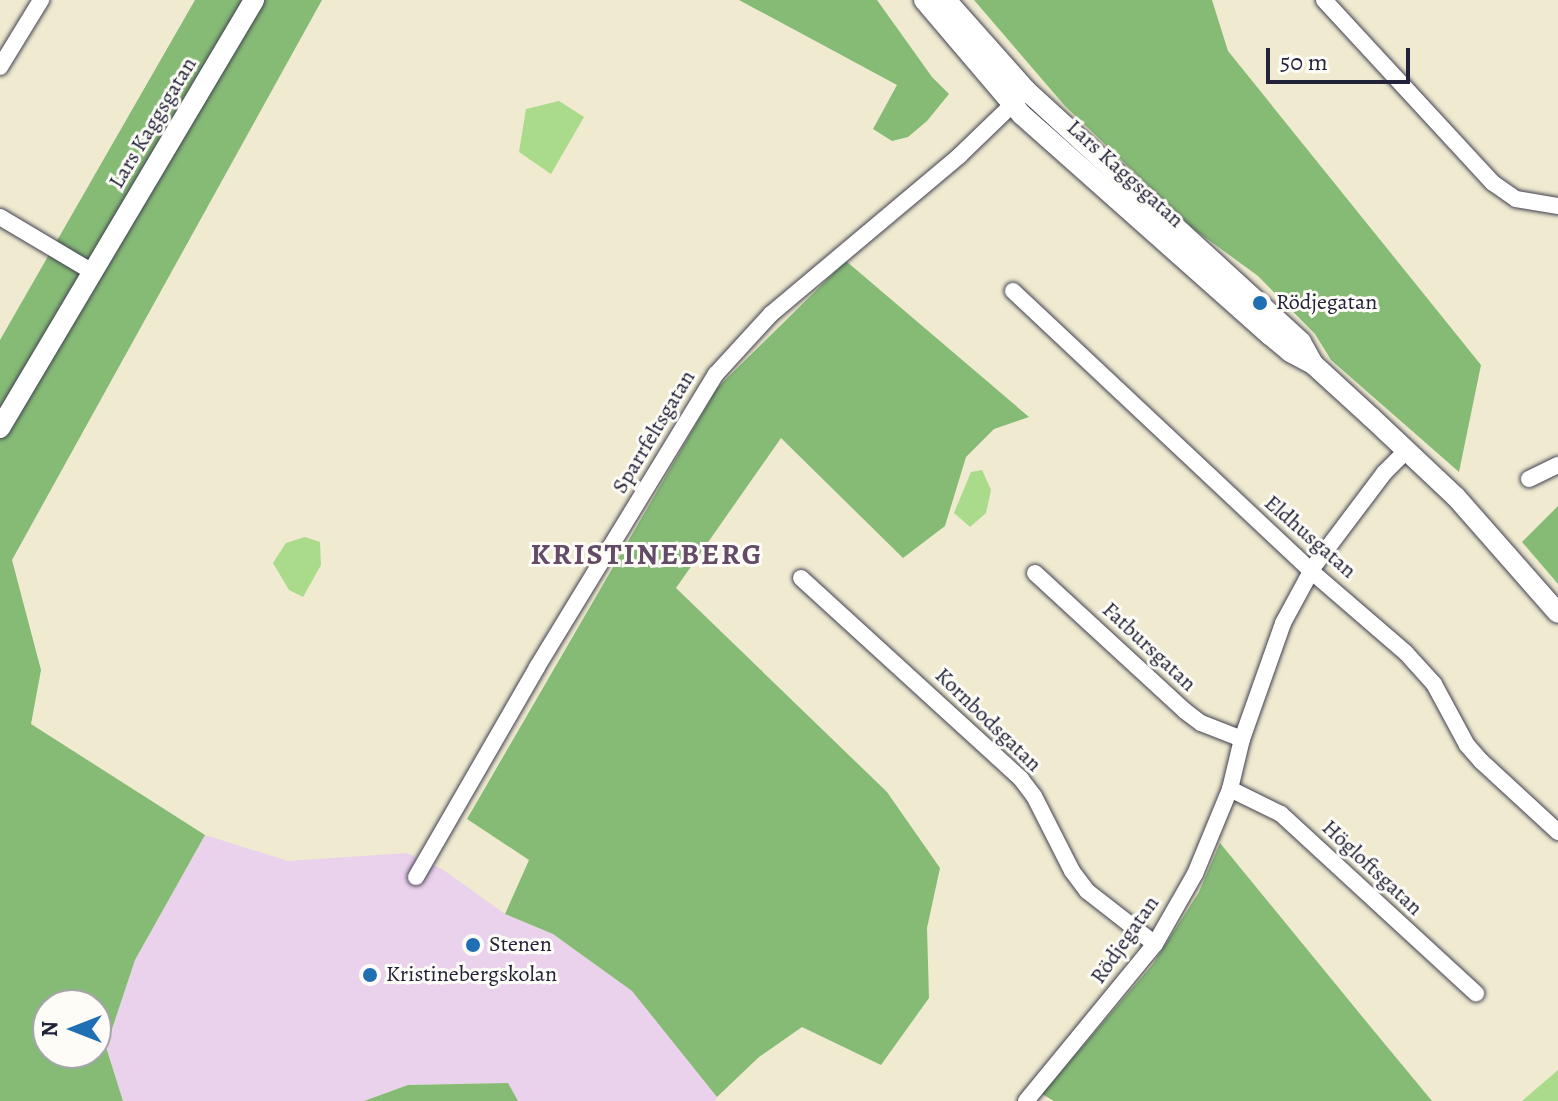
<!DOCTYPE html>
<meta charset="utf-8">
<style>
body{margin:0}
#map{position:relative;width:1558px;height:1101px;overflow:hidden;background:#efead0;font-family:Alegreya,serif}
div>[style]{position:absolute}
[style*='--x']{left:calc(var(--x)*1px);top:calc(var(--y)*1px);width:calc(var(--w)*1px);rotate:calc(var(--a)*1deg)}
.built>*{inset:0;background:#ead1ec}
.green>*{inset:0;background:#a9db8a}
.forest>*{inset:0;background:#86bb76}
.roads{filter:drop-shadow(0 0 2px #414051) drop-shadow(0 0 2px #414051)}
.minor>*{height:16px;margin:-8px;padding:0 8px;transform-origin:8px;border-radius:8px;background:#fff}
.tertiary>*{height:20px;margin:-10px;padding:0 10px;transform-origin:10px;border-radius:10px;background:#fff}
.dots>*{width:22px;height:22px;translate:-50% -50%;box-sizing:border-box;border:4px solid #fdfcf7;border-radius:50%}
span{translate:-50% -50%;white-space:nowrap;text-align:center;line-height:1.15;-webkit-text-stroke:6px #fdfcf7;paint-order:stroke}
.street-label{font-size:22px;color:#22223b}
.poi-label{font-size:22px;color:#22223b}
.left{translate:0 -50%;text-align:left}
.district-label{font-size:30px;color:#644b67;font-weight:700;letter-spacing:2px}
.north{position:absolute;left:32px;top:989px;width:80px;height:80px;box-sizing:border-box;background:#fdfcf7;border:2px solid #a5a5ac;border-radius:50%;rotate:270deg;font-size:22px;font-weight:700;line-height:32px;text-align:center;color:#22223b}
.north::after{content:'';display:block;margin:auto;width:28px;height:36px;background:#1f6fb2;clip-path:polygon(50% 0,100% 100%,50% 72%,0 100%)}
.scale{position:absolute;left:1266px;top:48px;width:144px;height:36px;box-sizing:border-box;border:4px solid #22223b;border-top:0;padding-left:10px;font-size:24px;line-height:28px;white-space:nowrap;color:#22223b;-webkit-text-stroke:6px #fdfcf7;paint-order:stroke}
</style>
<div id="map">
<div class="built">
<div style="clip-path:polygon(205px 835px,288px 861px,407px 853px,442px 869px,505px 914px,553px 934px,632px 991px,717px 1097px,715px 1101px,518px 1101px,507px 1083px,408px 1085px,364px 1101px,123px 1101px,106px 1047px,135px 960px)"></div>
</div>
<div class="green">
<div style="clip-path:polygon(559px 101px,584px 117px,551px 174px,519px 152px,526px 109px)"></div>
<div style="clip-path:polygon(982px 470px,991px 490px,986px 513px,970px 527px,954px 513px,971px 472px)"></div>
<div style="clip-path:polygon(305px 537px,320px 542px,321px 565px,303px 597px,289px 590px,273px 563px,286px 543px)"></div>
<div style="clip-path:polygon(1558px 1070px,1558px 1101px,1522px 1101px)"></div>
</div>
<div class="forest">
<div style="clip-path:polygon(evenodd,195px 0,322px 0,12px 560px,41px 670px,31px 724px,205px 835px,135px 960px,106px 1047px,123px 1101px,0 1101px,0 340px,195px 0,48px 1005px,96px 1005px,96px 1053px,48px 1053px,48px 1005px)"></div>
<div style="clip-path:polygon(739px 0,877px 0,932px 77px,949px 94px,927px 121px,908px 137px,892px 141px,873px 129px,897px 85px)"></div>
<div style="clip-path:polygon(974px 0,1212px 0,1228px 51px,1481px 365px,1459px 472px,1331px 360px,1315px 334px,1258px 276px,1195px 230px,1065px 106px)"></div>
<div style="clip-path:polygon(846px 261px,1029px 417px,994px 429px,966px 457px,945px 526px,903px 558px,781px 438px,676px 588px,887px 792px,940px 868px,927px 928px,929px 998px,881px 1065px,802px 1027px,759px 1057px,717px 1097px,632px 991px,553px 934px,505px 914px,529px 860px,467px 819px,717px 388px)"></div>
<div style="clip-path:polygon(1558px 506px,1558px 584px,1522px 542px)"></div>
<div style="clip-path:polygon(1220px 843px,1374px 1031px,1432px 1101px,1054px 1101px,1042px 1094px,1153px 964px,1199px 892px)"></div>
<div style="clip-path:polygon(508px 1083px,518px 1101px,364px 1101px,408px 1085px)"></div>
</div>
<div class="roads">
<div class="minor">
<div style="--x:1324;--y:0;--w:249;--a:47.3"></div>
<div style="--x:1493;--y:183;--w:28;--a:35"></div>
<div style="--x:1516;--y:199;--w:43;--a:9.5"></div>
<div style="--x:0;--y:67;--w:79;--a:-58.5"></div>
<div style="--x:0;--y:217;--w:106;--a:30.7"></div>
<div style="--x:1013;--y:291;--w:409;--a:43.2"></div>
<div style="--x:1311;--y:571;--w:125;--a:40.8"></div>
<div style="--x:1406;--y:653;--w:42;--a:47.9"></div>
<div style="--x:1434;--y:684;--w:69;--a:61.6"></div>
<div style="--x:1467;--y:745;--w:21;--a:49"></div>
<div style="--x:1481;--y:761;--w:105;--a:42.7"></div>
<div style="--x:1529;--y:479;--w:32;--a:-26"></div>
<div style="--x:1035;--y:573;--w:204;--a:42.6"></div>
<div style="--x:1185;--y:711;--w:20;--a:37"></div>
<div style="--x:1201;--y:723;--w:44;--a:21.3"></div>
<div style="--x:801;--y:578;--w:298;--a:42.4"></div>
<div style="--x:1021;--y:779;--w:21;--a:53"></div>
<div style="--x:1034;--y:796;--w:84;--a:63.1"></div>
<div style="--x:1072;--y:871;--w:25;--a:53"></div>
<div style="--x:1087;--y:891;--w:86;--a:37.9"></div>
<div style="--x:1230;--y:789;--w:57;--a:26.1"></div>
<div style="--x:1281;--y:814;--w:265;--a:42.6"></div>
<div style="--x:416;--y:877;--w:242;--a:-60"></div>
<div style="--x:537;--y:667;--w:343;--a:-58.6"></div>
<div style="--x:716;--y:374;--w:81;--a:-47.5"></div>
<div style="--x:771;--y:314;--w:246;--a:-40"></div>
<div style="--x:959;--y:156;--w:85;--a:-44"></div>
<div style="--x:1026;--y:1101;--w:203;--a:-50.6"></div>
<div style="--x:1155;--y:944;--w:81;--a:-60.3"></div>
<div style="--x:1195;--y:874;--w:92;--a:-67.6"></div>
<div style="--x:1230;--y:789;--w:51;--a:-76.5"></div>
<div style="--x:1242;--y:739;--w:123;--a:-70.5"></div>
<div style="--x:1283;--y:623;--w:65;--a:-61.5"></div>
<div style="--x:1314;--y:566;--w:116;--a:-53"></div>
<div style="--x:1384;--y:473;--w:31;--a:-45"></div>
</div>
<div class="tertiary">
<div style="--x:924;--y:0;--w:151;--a:49.6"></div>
<div style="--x:1022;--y:115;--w:332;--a:41.6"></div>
<div style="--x:1270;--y:335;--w:26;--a:40"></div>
<div style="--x:1290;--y:352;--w:26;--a:28"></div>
<div style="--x:1313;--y:364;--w:79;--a:42.4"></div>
<div style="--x:1371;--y:417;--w:117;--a:43.3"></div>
<div style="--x:1456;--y:497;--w:154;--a:48.7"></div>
<div style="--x:946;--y:0;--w:120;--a:48.4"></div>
<div style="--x:1026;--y:90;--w:373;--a:42.5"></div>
<div style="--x:1301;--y:342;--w:25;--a:61"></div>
<div style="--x:0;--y:428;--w:498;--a:-59.3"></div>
</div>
</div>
<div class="dots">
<div style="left:1260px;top:303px;background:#1f6fb2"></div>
<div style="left:473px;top:945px;background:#1f6fb2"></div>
<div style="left:370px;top:975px;background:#1f6fb2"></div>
</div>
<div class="street-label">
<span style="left:153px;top:123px;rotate:-59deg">Lars Kaggsgatan</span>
<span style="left:1125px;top:174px;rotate:42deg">Lars Kaggsgatan</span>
<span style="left:654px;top:432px;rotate:-59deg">Sparrfeltsgatan</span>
<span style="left:1310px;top:537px;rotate:41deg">Eldhusgatan</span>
<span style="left:1149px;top:647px;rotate:43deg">Fatbursgatan</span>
<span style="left:988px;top:720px;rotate:44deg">Kornbodsgatan</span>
<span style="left:1372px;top:868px;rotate:43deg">Högloftsgatan</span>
<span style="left:1125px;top:940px;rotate:-55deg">Rödjegatan</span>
</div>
<div class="poi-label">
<span class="left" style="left:1276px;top:303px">Rödjegatan</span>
<span class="left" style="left:489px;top:945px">Stenen</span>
<span class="left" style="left:386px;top:975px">Kristinebergskolan</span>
</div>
<div class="district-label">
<span style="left:647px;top:554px">KRISTINEBERG</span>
</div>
<div class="north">N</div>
<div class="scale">50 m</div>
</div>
